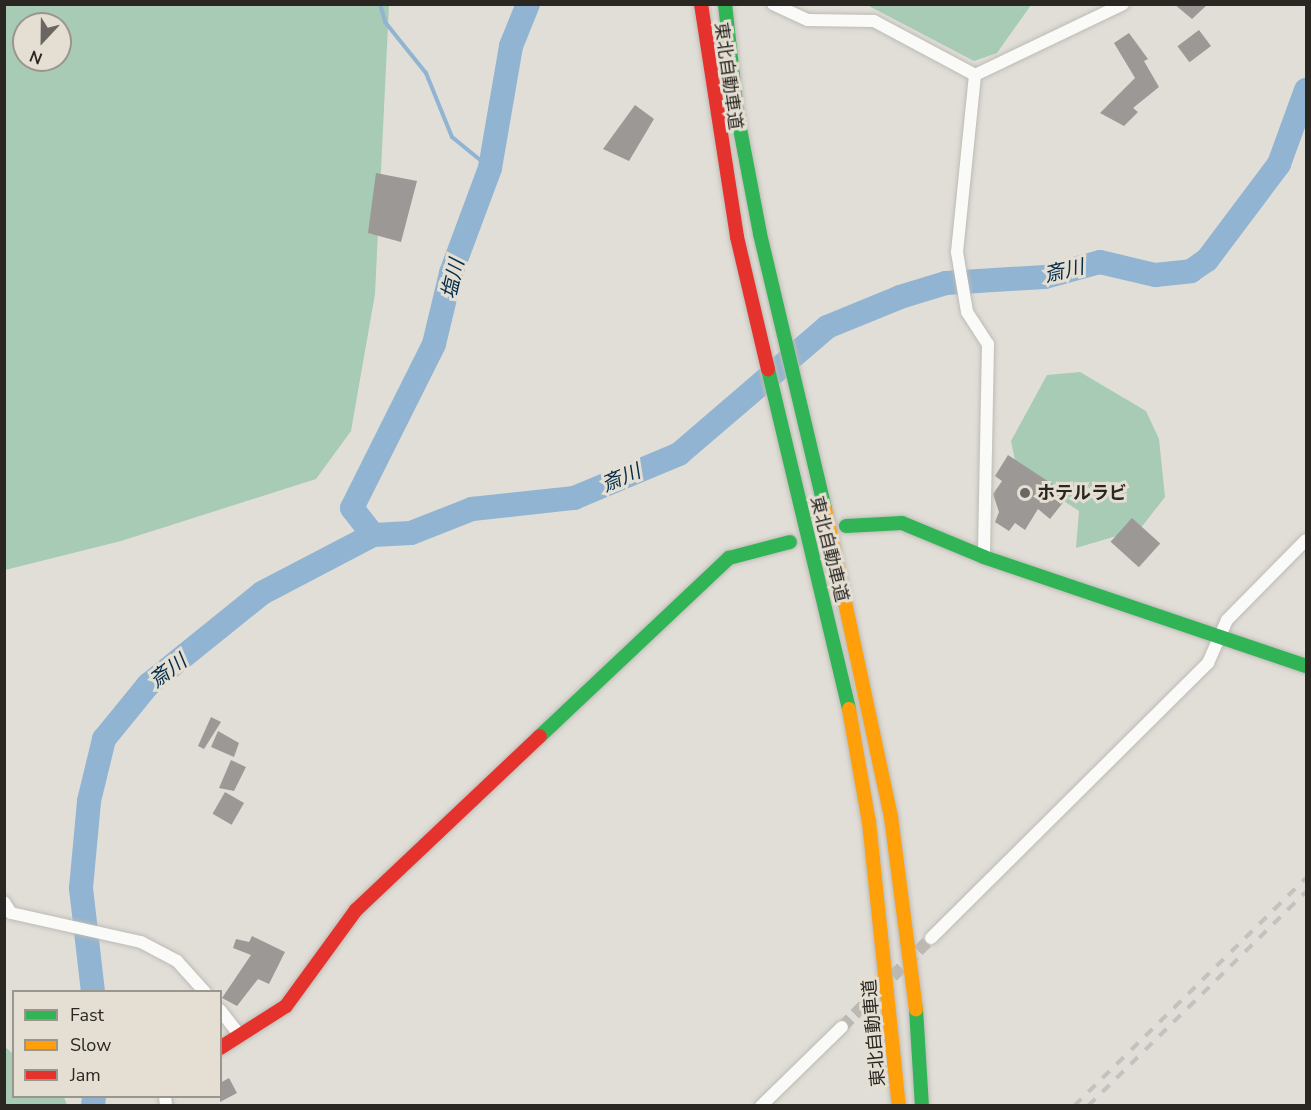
<!DOCTYPE html>
<meta charset="utf-8">
<style>
body{margin:0}
#map{position:relative;width:1311px;height:1110px;overflow:hidden;background:#e1ded7;font-family:"Nunito Sans","Noto Sans JP",sans-serif}
div>[style]{position:absolute}
[style*='--x']{left:calc(var(--x)*1px);top:calc(var(--y)*1px);width:calc(var(--w)*1px);rotate:calc(var(--a)*1deg)}
.forest>*{inset:0;background:#a7cbb4}
.stream>*{height:4px;margin:-2px;padding:0 2px;transform-origin:2px;border-radius:2px;background:#90b4d2}
.river>*{height:24px;margin:-12px;padding:0 12px;transform-origin:12px;border-radius:12px;background:#90b4d2}
.building>*{inset:0;background:#9b9896;transform-origin:0 0}
.street-tunnel>*{height:12px;margin-top:-6px;transform-origin:0;background:repeating-linear-gradient(90deg,#bcb9b3 0 12px,transparent 0 18px)}
.roads{filter:drop-shadow(0 0 2px #bdbbb6) drop-shadow(0 0 2px #bdbbb6)}
.street>*{height:12px;margin:-6px;padding:0 6px;transform-origin:6px;border-radius:6px;background:#fafaf9}
.fast>*{height:14px;margin:-7px;padding:0 7px;transform-origin:7px;border-radius:7px;background:#30b455}
.slow>*{height:14px;margin:-7px;padding:0 7px;transform-origin:7px;border-radius:7px;background:#ff9f0a}
.jam>*{height:14px;margin:-7px;padding:0 7px;transform-origin:7px;border-radius:7px;background:#e5322d}
.rail>*{height:4px;margin-top:-2px;transform-origin:0;background:repeating-linear-gradient(90deg,#c3c2c0 0 10px,transparent 0 20px)}
.dots>*{width:16px;height:16px;translate:-50% -50%;box-sizing:border-box;border:3px solid #e5dfd3;border-radius:50%}
span{translate:-50% -50%;white-space:nowrap;text-align:center;line-height:1.15;-webkit-text-stroke:6px #e5dfd3;paint-order:stroke}
.street-label{font-size:18px;color:#2a2723}
.poi-label{font-size:18px;color:#2a2723;font-weight:700}
.left{translate:0 -50%;text-align:left}
.water-label{font-size:20px;color:#032d4b;font-style:italic}
.frame{position:absolute;inset:0;border:6px solid #2a2723;pointer-events:none}
.legend{position:absolute;left:12px;top:990px;width:210px;height:108px;box-sizing:border-box;background:#e5dfd3;border:2px solid #9a958d;margin:0;padding:8px 10px;list-style:none;font-size:18px;color:#2a2723}
.legend li{display:flex;align-items:center;gap:12px;height:30px}
.legend b{width:30px;border:2px solid #9a958d}
.north{position:absolute;left:12px;top:12px;width:60px;height:60px;box-sizing:border-box;background:#e5dfd3;border:2px solid #9a958d;border-radius:50%;rotate:202deg;font-size:16px;font-weight:700;line-height:24px;text-align:center;color:#2a2723}
.north::after{content:'';display:block;margin:auto;width:21px;height:27px;background:#6a6762;clip-path:polygon(50% 0,100% 100%,50% 72%,0 100%)}
</style>
<div id="map">
<div class="forest">
<div style="clip-path:polygon(evenodd,4px 5px,389px 5px,375px 294px,351px 431px,316px 479px,121px 541px,5px 570px,4px 5px,24px 24px,60px 24px,60px 60px,24px 60px,24px 24px)"></div>
<div style="clip-path:polygon(867px 5px,1031px 5px,997px 53px,974px 61px)"></div>
<div style="clip-path:polygon(1080px 372px,1146px 411px,1159px 439px,1165px 497px,1140px 529px,1076px 548px,1079px 511px,1017px 470px,1011px 441px,1047px 375px)"></div>
<div style="clip-path:polygon(4px 1046px,13px 1054px,14px 1096px,64px 1097px,67px 1105px,5px 1105px)"></div>
</div>
<div class="stream">
<div style="--x:380;--y:4;--w:19;--a:74"></div>
<div style="--x:385;--y:22;--w:65;--a:51.2"></div>
<div style="--x:426;--y:73;--w:69;--a:67.9"></div>
<div style="--x:452;--y:137;--w:49;--a:39.2"></div>
</div>
<div class="river">
<div style="--x:373;--y:535;--w:34;--a:-128"></div>
<div style="--x:352;--y:508;--w:183;--a:-63.4"></div>
<div style="--x:434;--y:344;--w:73;--a:-76.5"></div>
<div style="--x:451;--y:273;--w:112;--a:-69.6"></div>
<div style="--x:490;--y:168;--w:124;--a:-80.2"></div>
<div style="--x:511;--y:46;--w:45;--a:-68"></div>
<div style="--x:93;--y:992;--w:105;--a:-96.6"></div>
<div style="--x:81;--y:888;--w:87;--a:-84.7"></div>
<div style="--x:89;--y:801;--w:64;--a:-76.4"></div>
<div style="--x:104;--y:739;--w:70;--a:-50.8"></div>
<div style="--x:148;--y:685;--w:146;--a:-38.9"></div>
<div style="--x:262;--y:593;--w:125;--a:-27.6"></div>
<div style="--x:373;--y:535;--w:38;--a:-3"></div>
<div style="--x:411;--y:533;--w:66;--a:-21.5"></div>
<div style="--x:472;--y:509;--w:103;--a:-6.2"></div>
<div style="--x:574;--y:498;--w:114;--a:-22.7"></div>
<div style="--x:679;--y:454;--w:195;--a:-40.6"></div>
<div style="--x:827;--y:327;--w:79;--a:-22.3"></div>
<div style="--x:900;--y:297;--w:48;--a:-16.9"></div>
<div style="--x:946;--y:283;--w:99;--a:-3.5"></div>
<div style="--x:1045;--y:277;--w:57;--a:-15.3"></div>
<div style="--x:1100;--y:262;--w:57;--a:13.3"></div>
<div style="--x:1155;--y:275;--w:36;--a:-6"></div>
<div style="--x:1191;--y:271;--w:19;--a:-35"></div>
<div style="--x:1207;--y:260;--w:120;--a:-53.1"></div>
<div style="--x:1279;--y:164;--w:79;--a:-70"></div>
<div style="--x:93;--y:1106;--w:10;--a:-84"></div>
</div>
<div class="building">
<div style="clip-path:polygon(1174px 4px,1208px 4px,1192px 19px)"></div>
<div style="left:1199px;top:30px;width:20px;height:27px;rotate:53deg"></div>
<div style="clip-path:polygon(1129px 33px,1148px 59px,1144px 61px,1159px 87px,1133px 108px,1138px 112px,1124px 126px,1100px 113px,1135px 78px,1114px 43px)"></div>
<div style="clip-path:polygon(635px 105px,654px 119px,629px 161px,603px 149px)"></div>
<div style="clip-path:polygon(376px 173px,417px 181px,401px 242px,368px 233px)"></div>
<div style="clip-path:polygon(1008px 455px,1069px 495px,1050px 519px,1038px 509px,1025px 530px,1015px 523px,1009px 531px,995px 522px,999px 512px,993px 494px,1002px 481px,995px 476px)"></div>
<div style="left:1132px;top:518px;width:38px;height:32px;rotate:42deg"></div>
<div style="clip-path:polygon(211px 717px,221px 722px,204px 749px,198px 746px)"></div>
<div style="clip-path:polygon(218px 731px,239px 743px,234px 757px,211px 747px)"></div>
<div style="clip-path:polygon(231px 760px,246px 767px,234px 791px,219px 788px)"></div>
<div style="left:225px;top:792px;width:22px;height:25px;rotate:30deg"></div>
<div style="clip-path:polygon(252px 936px,285px 952px,269px 984px,258px 979px,237px 1006px,222px 998px,251px 955px,233px 948px,236px 939px,249px 942px)"></div>
<div style="clip-path:polygon(229px 1078px,237px 1093px,220px 1102px,220px 1083px)"></div>
</div>
<div class="street-tunnel">
<div style="--x:842;--y:1027;--w:126;--a:-45"></div>
</div>
<div class="roads">
<div class="street">
<div style="--x:773;--y:4;--w:38;--a:25"></div>
<div style="--x:808;--y:20;--w:66;--a:0.9"></div>
<div style="--x:874;--y:21;--w:115;--a:28.1"></div>
<div style="--x:975;--y:75;--w:178;--a:95.8"></div>
<div style="--x:957;--y:252;--w:61;--a:80.5"></div>
<div style="--x:967;--y:312;--w:38;--a:57"></div>
<div style="--x:988;--y:344;--w:213;--a:91.1"></div>
<div style="--x:975;--y:75;--w:164;--a:-25.6"></div>
<div style="--x:4;--y:902;--w:13;--a:58"></div>
<div style="--x:11;--y:913;--w:133;--a:12.6"></div>
<div style="--x:141;--y:942;--w:41;--a:27.8"></div>
<div style="--x:177;--y:961;--w:42;--a:47.9"></div>
<div style="--x:931;--y:938;--w:390;--a:-44.8"></div>
<div style="--x:1208;--y:663;--w:47;--a:-66.2"></div>
<div style="--x:1227;--y:620;--w:112;--a:-45.4"></div>
<div style="--x:220;--y:1010;--w:33;--a:52"></div>
<div style="--x:165;--y:1096;--w:10;--a:84"></div>
<div style="--x:761;--y:1106;--w:113;--a:-44.3"></div>
</div>
<div class="fast">
<div style="--x:725;--y:4;--w:110;--a:83.7"></div>
<div style="--x:737;--y:113;--w:123;--a:79.2"></div>
<div style="--x:760;--y:234;--w:283;--a:76.7"></div>
<div style="--x:768;--y:369;--w:350;--a:76.6"></div>
<div style="--x:846;--y:526;--w:56;--a:-3.1"></div>
<div style="--x:902;--y:523;--w:89;--a:22.5"></div>
<div style="--x:984;--y:557;--w:340;--a:18.7"></div>
<div style="--x:540;--y:736;--w:260;--a:-43.3"></div>
<div style="--x:729;--y:558;--w:63;--a:-14.7"></div>
<div style="--x:916;--y:1009;--w:97;--a:86.5"></div>
</div>
<div class="slow">
<div style="--x:825;--y:509;--w:315;--a:77.9"></div>
<div style="--x:891;--y:817;--w:194;--a:82.6"></div>
<div style="--x:849;--y:709;--w:115;--a:80"></div>
<div style="--x:869;--y:822;--w:286;--a:84"></div>
</div>
<div class="jam">
<div style="--x:701;--y:4;--w:236;--a:81.2"></div>
<div style="--x:737;--y:237;--w:136;--a:76.8"></div>
<div style="--x:220;--y:1048;--w:78;--a:-32.5"></div>
<div style="--x:286;--y:1006;--w:119;--a:-53.9"></div>
<div style="--x:356;--y:910;--w:253;--a:-43.4"></div>
</div>
</div>
<div class="rail">
<div style="--x:1074;--y:1106;--w:325;--a:-44.5"></div>
<div style="--x:1088;--y:1106;--w:305;--a:-44.5"></div>
</div>
<div class="dots">
<div style="left:1025px;top:493px;background:#6a6762"></div>
</div>
<div class="street-label">
<span style="left:728px;top:76px;rotate:82deg">東北自動車道</span>
<span style="left:829px;top:549px;rotate:76deg">東北自動車道</span>
<span style="left:874px;top:1033px;rotate:-95deg">東北自動車道</span>
</div>
<div class="poi-label">
<span class="left" style="left:1037px;top:493px">ホテルラビ</span>
</div>
<div class="water-label">
<span style="left:1064px;top:271px;rotate:-13deg">斎川</span>
<span style="left:453px;top:279px;rotate:-77deg">塩川</span>
<span style="left:621px;top:478px;rotate:-23deg">斎川</span>
<span style="left:168px;top:671px;rotate:-37deg">斎川</span>
</div>
<div class="frame"></div>
<ul class="legend">
<li><b style="height:8px;background:#30b455"></b>Fast</li>
<li><b style="height:8px;background:#ff9f0a"></b>Slow</li>
<li><b style="height:8px;background:#e5322d"></b>Jam</li>
</ul>
<div class="north">N</div>
</div>
